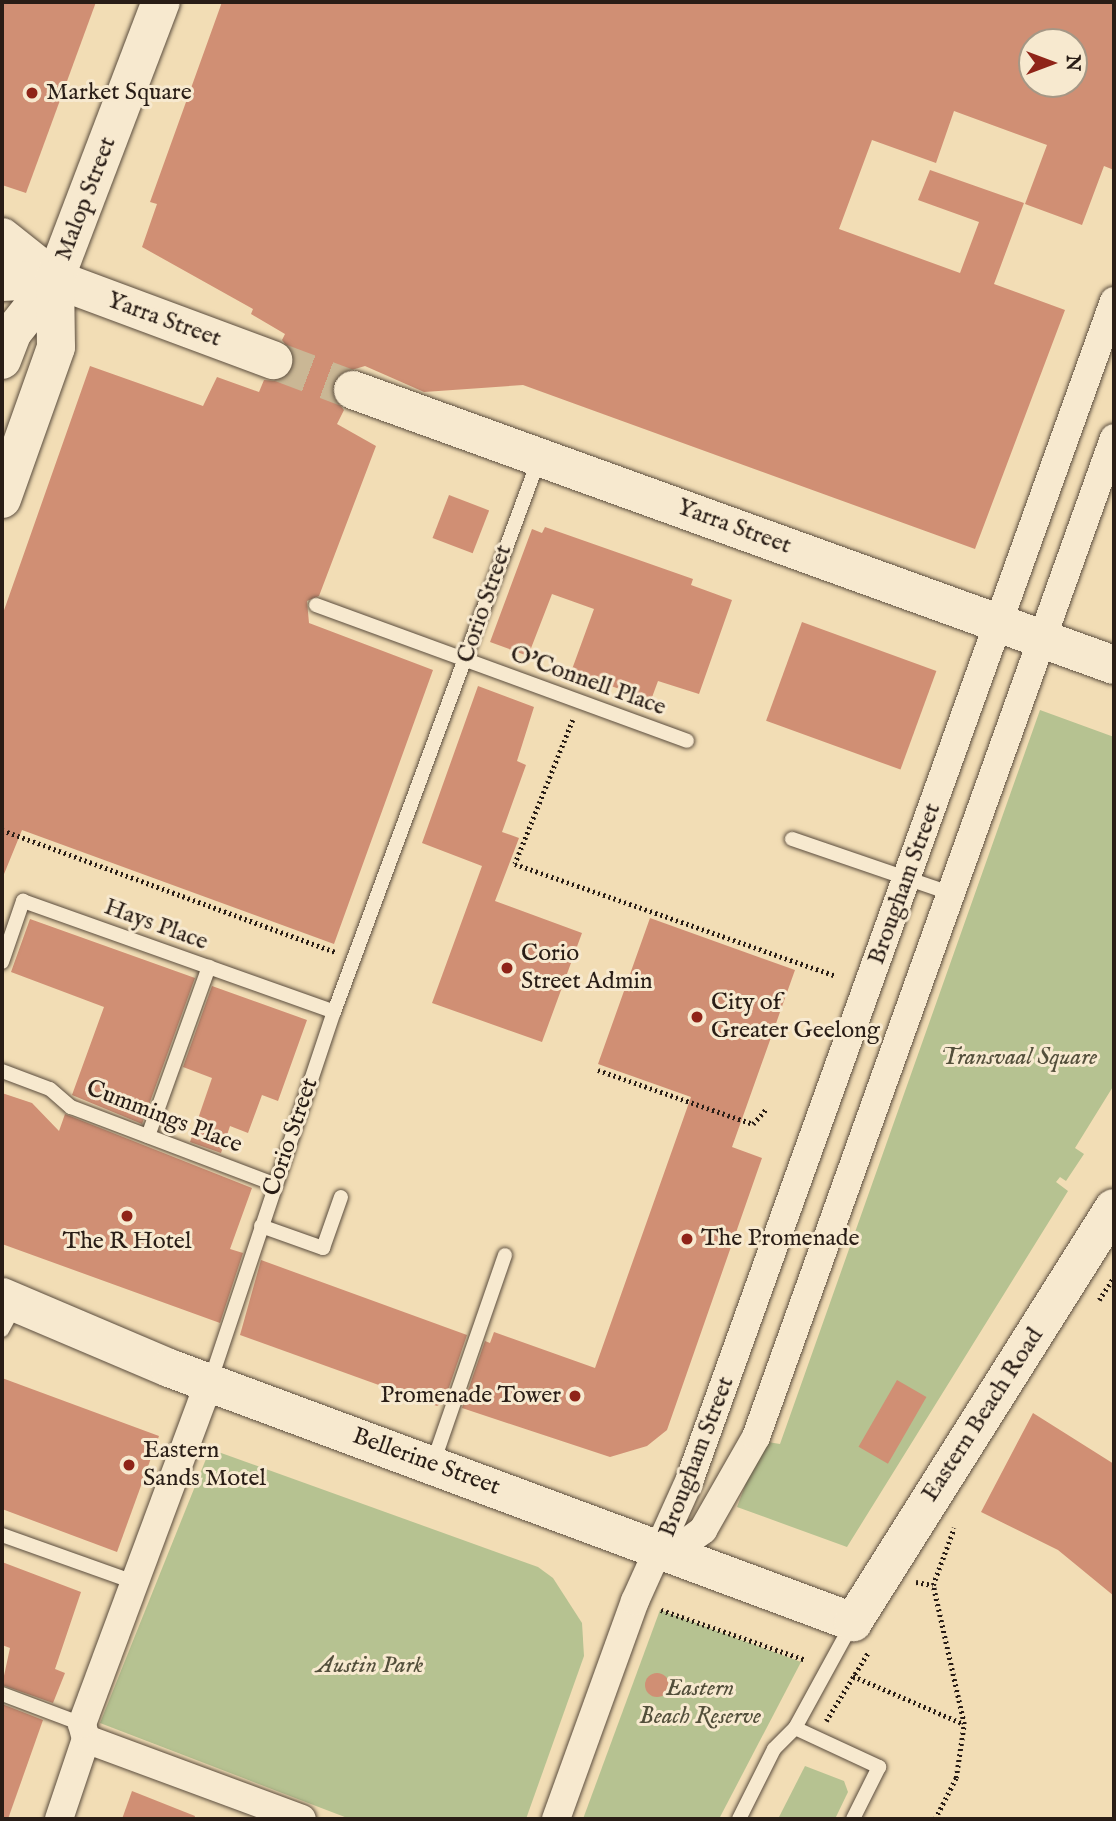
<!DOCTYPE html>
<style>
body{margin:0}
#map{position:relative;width:1116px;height:1821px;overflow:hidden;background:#f2ddb5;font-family:"IM FELL English",serif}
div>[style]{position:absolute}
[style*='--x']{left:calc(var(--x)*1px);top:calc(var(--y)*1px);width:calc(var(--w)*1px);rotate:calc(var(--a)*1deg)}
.green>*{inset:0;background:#b6c291}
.building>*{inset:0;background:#d08f74;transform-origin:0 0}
.round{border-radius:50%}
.secondary-tunnel>*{height:38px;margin-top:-19px;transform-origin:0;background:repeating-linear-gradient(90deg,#cab795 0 38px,transparent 0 57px)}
.path>*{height:4.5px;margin-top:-2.25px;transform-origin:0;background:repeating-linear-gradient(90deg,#291d16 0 2px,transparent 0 5.5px)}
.roads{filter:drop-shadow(0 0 2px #5b4d3e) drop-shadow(0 0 2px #5b4d3e)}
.lane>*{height:14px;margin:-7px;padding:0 7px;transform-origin:7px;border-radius:7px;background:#f7e9cf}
.street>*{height:28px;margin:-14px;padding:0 14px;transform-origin:14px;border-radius:14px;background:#f7e9cf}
.secondary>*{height:38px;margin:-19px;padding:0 19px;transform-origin:19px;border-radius:19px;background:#f7e9cf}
.dots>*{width:19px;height:19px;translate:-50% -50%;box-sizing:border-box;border:4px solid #f7e9cf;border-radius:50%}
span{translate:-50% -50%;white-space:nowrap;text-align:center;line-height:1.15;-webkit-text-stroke:6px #f7e9cf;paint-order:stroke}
.poi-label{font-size:24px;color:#291d16}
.left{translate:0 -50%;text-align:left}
.right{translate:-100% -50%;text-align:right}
.street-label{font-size:24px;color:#291d16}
.park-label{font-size:24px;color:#534f3b;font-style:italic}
.frame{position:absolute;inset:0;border:4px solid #291d16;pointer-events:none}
.north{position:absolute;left:1018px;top:28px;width:70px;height:70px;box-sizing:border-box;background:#f7e9cf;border:2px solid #a59785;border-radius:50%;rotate:90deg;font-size:19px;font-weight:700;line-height:28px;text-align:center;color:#291d16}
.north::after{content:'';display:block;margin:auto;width:24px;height:32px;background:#8f2418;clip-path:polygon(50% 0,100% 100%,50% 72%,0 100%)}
</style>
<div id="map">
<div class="green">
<div style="clip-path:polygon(1040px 710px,1114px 737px,1114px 1085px,1075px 1148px,1084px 1154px,1066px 1181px,1060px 1177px,1056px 1182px,1068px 1191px,847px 1547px,737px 1507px,762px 1441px,780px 1444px)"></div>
<div style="clip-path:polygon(210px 1449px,538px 1567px,553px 1578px,582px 1623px,584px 1656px,526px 1819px,350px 1819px,100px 1723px)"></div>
<div style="clip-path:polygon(660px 1610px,801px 1662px,719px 1819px,583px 1819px)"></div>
<div style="clip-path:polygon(805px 1766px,844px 1781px,848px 1792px,835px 1819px,778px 1819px)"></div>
</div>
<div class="building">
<div style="clip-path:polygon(2px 2px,96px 2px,26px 193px,2px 185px)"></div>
<div style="clip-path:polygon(evenodd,222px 2px,1114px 2px,1114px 170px,1104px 166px,1082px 225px,1025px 204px,1047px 145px,954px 111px,936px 163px,872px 140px,839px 229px,960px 273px,979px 222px,918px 200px,930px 170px,1024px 203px,994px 284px,1065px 310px,975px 549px,523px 385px,424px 392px,365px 366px,338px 374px,331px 393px,344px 410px,337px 424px,376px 446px,319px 596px,307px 601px,309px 623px,433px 670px,334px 944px,22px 830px,2px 879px,2px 616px,90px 366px,203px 406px,217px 377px,259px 392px,264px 380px,277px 381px,294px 367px,294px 356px,282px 340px,285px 334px,251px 314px,253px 309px,142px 247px,157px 204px,150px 202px,222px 2px,1032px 42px,1074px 42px,1074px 84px,1032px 84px,1032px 42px)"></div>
<div style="left:449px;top:495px;width:43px;height:46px;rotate:21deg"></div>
<div style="clip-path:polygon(545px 527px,693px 579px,691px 585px,732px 600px,699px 694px,658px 681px,651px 700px,571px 672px,594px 609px,552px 594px,528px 656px,490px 642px,532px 529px,542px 533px)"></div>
<div style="left:802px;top:622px;width:143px;height:105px;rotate:20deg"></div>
<div style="clip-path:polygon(478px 686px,534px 707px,517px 761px,526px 765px,502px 832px,519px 838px,495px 901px,582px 933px,542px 1042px,432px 1003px,482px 866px,422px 843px)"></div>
<div style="clip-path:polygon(650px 918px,795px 970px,732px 1147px,762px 1158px,667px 1430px,647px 1446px,610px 1457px,462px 1408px,485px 1341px,490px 1343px,494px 1332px,595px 1368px,691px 1097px,598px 1064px)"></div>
<div style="clip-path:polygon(30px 919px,195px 978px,142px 1124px,72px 1095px,104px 1007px,11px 972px)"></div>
<div style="clip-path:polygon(212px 986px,307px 1020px,278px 1101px,262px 1095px,248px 1133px,230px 1126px,221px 1153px,190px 1142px,212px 1078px,183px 1067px)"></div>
<div style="clip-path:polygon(2px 1093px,32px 1103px,59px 1131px,65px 1114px,252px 1188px,230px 1249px,243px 1253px,220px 1323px,2px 1244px)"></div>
<div style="clip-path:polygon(261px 1260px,467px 1335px,444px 1402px,437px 1406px,240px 1335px)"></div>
<div style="clip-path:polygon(2px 1378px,159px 1436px,117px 1552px,2px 1509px)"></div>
<div style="left:897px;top:1380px;width:34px;height:77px;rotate:30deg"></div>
<div style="clip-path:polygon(1033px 1413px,1114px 1464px,1114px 1596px,1058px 1550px,981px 1512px)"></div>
<div style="clip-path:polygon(2px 1562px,81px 1592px,55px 1669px,65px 1673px,53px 1703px,2px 1685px,10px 1648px,2px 1645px)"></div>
<div class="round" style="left:645px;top:1673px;width:24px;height:24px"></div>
<div style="clip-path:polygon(2px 1704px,43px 1720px,8px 1819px,2px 1819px)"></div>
<div style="clip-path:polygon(132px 1791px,195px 1816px,194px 1819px,122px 1819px)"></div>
</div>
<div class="secondary-tunnel">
<div style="--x:273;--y:360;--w:85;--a:20.6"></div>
</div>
<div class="path">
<div style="--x:573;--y:720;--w:155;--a:111.9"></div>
<div style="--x:515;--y:864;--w:340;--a:19.2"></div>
<div style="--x:2;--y:830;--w:356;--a:20.1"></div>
<div style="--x:598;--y:1070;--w:164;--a:19.2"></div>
<div style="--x:753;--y:1124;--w:21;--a:-49"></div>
<div style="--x:1099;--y:1300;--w:27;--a:-57"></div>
<div style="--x:916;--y:1582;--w:17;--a:10"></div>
<div style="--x:661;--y:1610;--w:153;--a:19"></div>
<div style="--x:853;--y:1676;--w:121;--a:23.4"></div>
<div style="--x:826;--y:1721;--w:82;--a:-58.4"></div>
<div style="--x:935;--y:1819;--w:46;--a:-62.9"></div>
<div style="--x:956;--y:1778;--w:55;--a:-81.6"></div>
<div style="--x:964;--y:1724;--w:142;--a:-102.6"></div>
<div style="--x:933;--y:1585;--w:61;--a:-69.8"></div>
</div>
<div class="roads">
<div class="lane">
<div style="--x:316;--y:605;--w:395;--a:20.1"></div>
<div style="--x:792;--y:839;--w:167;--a:18.9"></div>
<div style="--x:2;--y:962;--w:65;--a:-71"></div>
<div style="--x:23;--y:901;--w:330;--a:19.6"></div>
<div style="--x:2;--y:1071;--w:51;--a:20.6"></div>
<div style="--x:50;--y:1089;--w:28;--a:41"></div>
<div style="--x:71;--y:1107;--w:217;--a:20.8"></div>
<div style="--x:148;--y:1136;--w:180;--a:-70.2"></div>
<div style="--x:261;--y:1226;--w:66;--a:19.5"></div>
<div style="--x:323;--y:1248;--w:54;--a:-70.6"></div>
<div style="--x:2;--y:1330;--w:30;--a:-62"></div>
<div style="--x:210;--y:1382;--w:390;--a:-71.5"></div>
<div style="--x:334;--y:1012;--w:590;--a:-69.66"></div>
<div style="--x:433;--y:1463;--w:220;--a:-70.9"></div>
<div style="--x:2;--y:1535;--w:140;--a:19.6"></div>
<div style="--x:2;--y:1694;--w:85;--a:20.6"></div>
<div style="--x:795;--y:1728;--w:93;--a:24.9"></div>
<div style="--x:879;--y:1767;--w:58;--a:116.6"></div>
<div style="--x:739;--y:1819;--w:78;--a:-63.4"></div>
<div style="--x:774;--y:1749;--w:30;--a:-45"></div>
<div style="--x:795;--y:1728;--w:119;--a:-61.3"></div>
</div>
<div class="street">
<div style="--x:663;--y:1549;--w:26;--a:-18"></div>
<div style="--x:688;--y:1541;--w:19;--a:-36"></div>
<div style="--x:703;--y:1530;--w:107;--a:-60.3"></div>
<div style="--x:756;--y:1437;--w:1061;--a:-70.28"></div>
<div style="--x:86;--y:1739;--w:230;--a:20.3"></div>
<div style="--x:59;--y:1819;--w:84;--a:-71.4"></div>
<div style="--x:86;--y:1739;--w:16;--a:-105"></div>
<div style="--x:82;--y:1724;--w:364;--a:-69.6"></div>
<div style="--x:556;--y:1819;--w:232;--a:-70.1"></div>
<div style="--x:635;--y:1601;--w:134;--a:-65.7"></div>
<div style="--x:690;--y:1479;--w:1252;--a:-70.2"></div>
</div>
<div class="secondary">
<div style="--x:2;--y:237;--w:68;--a:38.4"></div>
<div style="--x:55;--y:279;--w:233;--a:20.4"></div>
<div style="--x:2;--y:282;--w:53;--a:-3.2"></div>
<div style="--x:2;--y:360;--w:30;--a:-69"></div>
<div style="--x:13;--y:332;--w:68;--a:-51.6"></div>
<div style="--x:55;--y:279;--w:297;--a:-69.1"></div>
<div style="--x:353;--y:390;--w:809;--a:19.87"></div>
<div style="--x:2;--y:499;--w:161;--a:-70.4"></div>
<div style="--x:56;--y:347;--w:68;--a:-90.8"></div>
<div style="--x:2;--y:1297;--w:181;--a:23"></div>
<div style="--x:169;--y:1368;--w:730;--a:20.37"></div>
<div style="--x:853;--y:1622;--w:489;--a:-57.8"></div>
</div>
</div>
<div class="dots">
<div style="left:32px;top:93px;background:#8f2418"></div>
<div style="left:507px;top:968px;background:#8f2418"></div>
<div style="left:697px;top:1017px;background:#8f2418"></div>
<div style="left:127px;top:1216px;background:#8f2418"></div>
<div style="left:687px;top:1239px;background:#8f2418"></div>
<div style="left:575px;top:1396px;background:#8f2418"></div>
<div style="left:129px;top:1465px;background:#8f2418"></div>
</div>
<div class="poi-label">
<span class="left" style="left:46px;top:93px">Market Square</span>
<span class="left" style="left:521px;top:968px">Corio<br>Street Admin</span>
<span class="left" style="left:711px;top:1017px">City of<br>Greater Geelong</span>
<span class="left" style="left:701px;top:1239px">The Promenade</span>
<span style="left:127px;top:1242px">The R Hotel</span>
<span class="right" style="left:561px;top:1396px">Promenade Tower</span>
<span class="left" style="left:143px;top:1465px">Eastern<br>Sands Motel</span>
</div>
<div class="street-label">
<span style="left:86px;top:199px;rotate:-69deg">Malop Street</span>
<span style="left:164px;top:320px;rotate:20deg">Yarra Street</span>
<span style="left:734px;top:527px;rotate:20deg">Yarra Street</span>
<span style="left:485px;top:604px;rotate:-71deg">Corio Street</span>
<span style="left:588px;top:681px;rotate:20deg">O'Connell Place</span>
<span style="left:905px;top:884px;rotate:-70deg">Brougham Street</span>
<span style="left:156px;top:925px;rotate:20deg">Hays Place</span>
<span style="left:164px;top:1117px;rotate:21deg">Cummings Place</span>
<span style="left:291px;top:1137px;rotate:-71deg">Corio Street</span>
<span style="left:983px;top:1415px;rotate:-57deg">Eastern Beach Road</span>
<span style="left:697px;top:1457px;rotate:-69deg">Brougham Street</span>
<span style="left:426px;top:1462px;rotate:20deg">Bellerine Street</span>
</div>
<div class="park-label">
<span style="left:1019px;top:1058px">Transvaal Square</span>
<span style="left:370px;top:1666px">Austin Park</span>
<span style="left:700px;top:1703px">Eastern<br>Beach Reserve</span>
</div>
<div class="frame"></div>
<div class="north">N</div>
</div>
